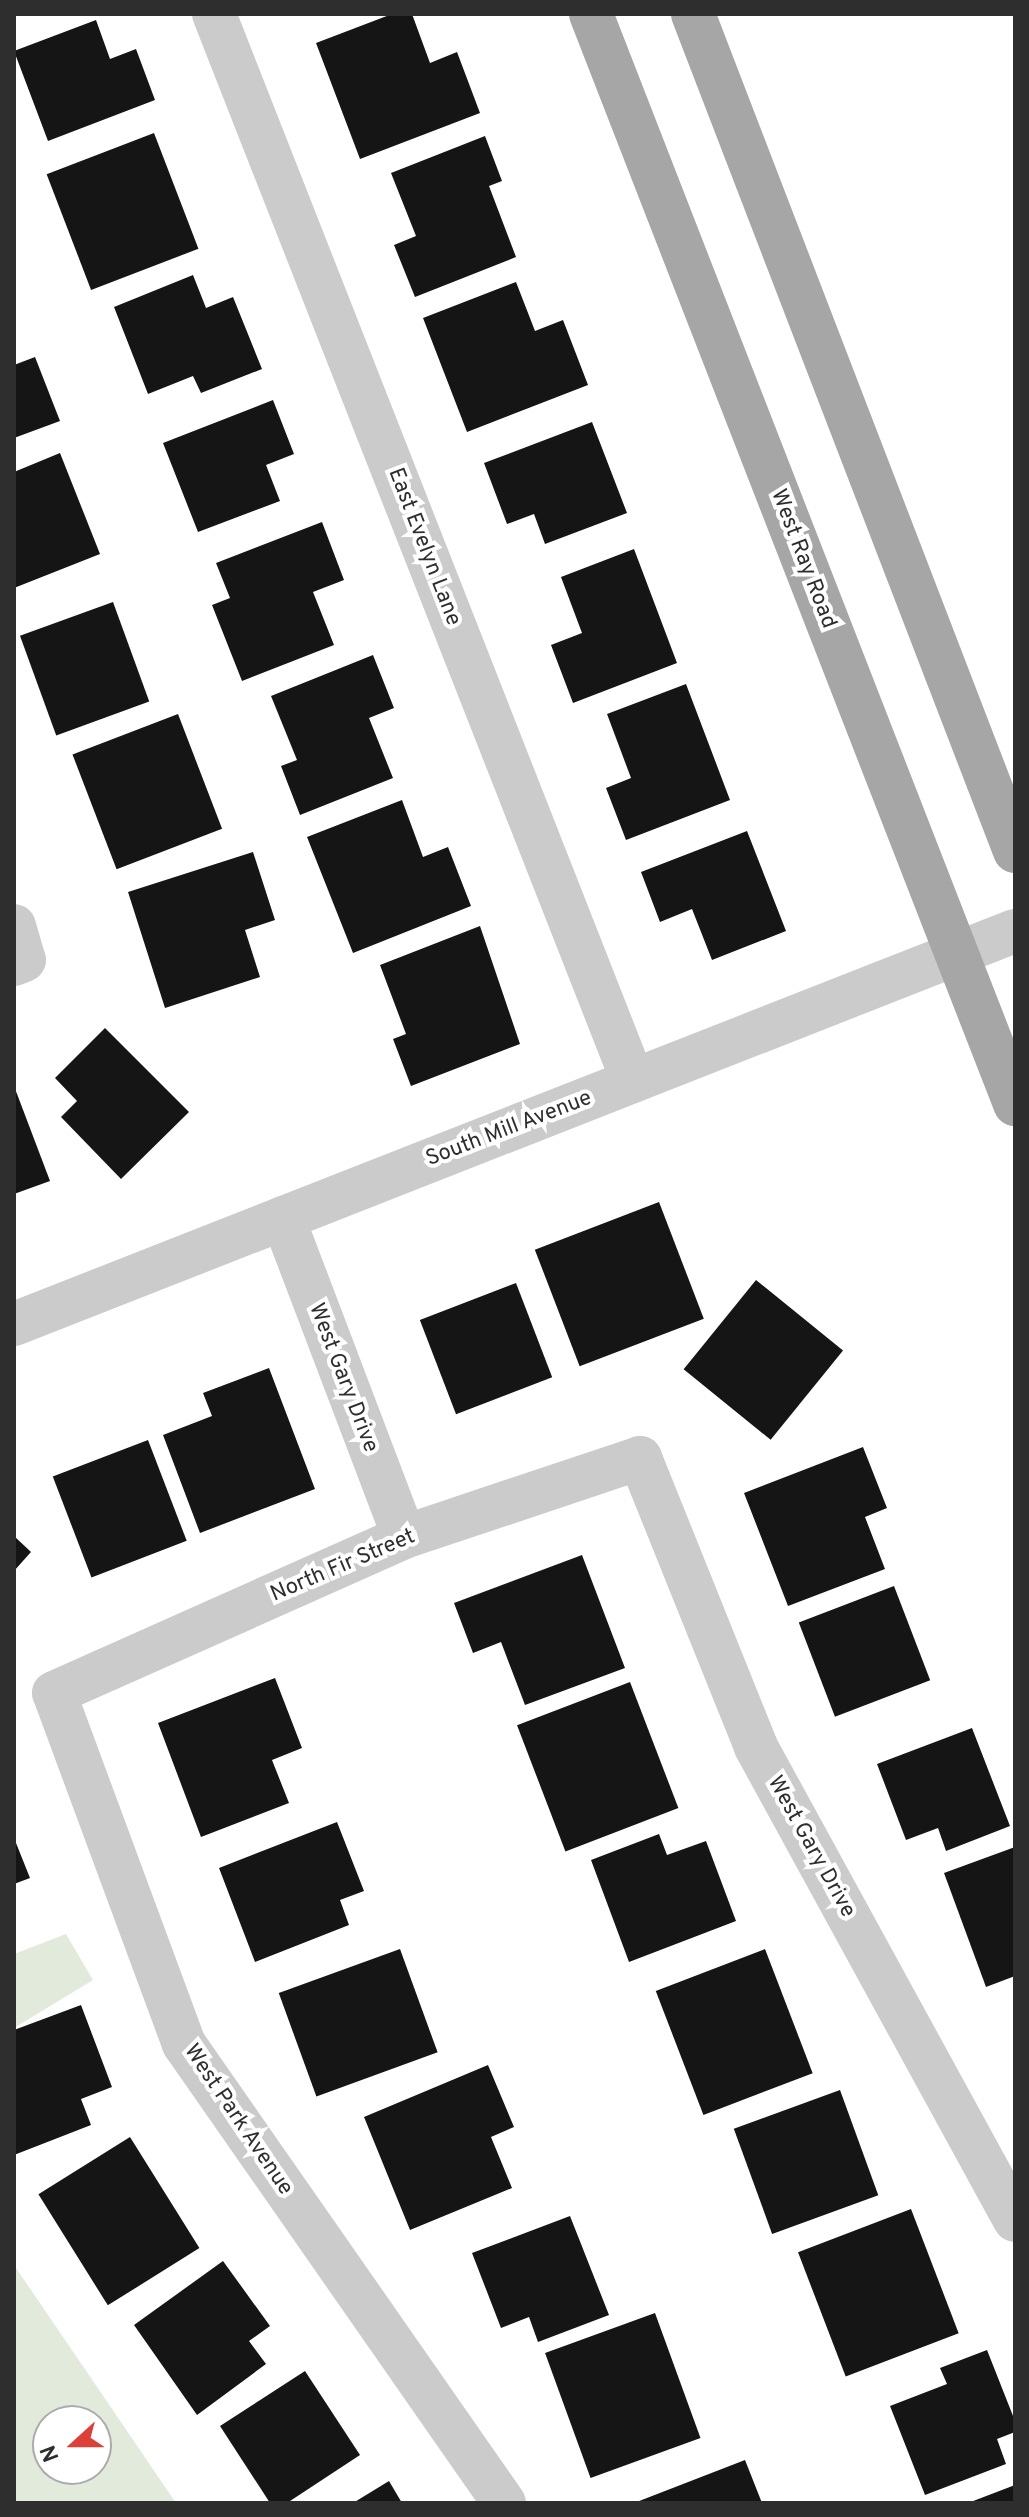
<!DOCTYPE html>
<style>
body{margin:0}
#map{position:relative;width:1029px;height:2517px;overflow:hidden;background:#fff;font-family:Overpass,sans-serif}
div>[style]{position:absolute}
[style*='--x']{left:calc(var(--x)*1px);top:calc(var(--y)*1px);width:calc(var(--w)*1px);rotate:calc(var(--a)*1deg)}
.green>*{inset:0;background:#e2eadc}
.building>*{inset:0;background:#151515;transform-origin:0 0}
.minor>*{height:44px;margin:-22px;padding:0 22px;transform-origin:22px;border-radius:22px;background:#cbcbcb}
.major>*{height:44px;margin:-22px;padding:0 22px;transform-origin:22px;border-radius:22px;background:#a6a6a6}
span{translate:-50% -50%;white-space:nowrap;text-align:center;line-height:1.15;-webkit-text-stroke:8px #fff;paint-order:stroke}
.street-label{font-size:22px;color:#2e2e2e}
.frame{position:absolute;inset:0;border:16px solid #2e2e2e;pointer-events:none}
.north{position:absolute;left:32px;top:2405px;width:80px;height:80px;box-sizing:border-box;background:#fff;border:2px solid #ababab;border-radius:50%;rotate:249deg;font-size:22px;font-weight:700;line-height:32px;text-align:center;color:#2e2e2e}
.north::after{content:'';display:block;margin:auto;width:28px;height:36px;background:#db4139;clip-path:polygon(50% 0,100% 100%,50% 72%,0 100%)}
</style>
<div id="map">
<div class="green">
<div style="clip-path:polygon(66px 1934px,93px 1980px,14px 2028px,14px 1954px)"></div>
<div style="clip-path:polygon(evenodd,14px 2265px,176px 2503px,14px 2503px,14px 2265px,48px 2421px,96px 2421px,96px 2469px,48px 2469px,48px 2421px)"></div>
</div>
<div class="building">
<div style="clip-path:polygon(392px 14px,412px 14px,430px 63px,457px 52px,480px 113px,360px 159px,316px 43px)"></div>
<div style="clip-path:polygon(96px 20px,110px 59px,136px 49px,155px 100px,48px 141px,14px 51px)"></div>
<div style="left:154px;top:133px;width:124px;height:115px;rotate:69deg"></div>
<div style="clip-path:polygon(485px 136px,502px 181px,489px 186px,516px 257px,415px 297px,394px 245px,416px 236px,391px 173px)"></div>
<div style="clip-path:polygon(193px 275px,206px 308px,233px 297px,262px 369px,201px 393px,193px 376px,148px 394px,114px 307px)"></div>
<div style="clip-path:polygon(516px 282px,535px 331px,563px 320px,588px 385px,467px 432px,423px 318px)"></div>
<div style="clip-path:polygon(35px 357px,60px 421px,14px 438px,14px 365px)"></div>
<div style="clip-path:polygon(273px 400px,294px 454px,266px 465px,280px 501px,198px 532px,163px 443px)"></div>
<div style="clip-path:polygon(592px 422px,627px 513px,545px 544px,534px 514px,507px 524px,484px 463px)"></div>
<div style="clip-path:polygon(60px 453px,100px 554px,14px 588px,14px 472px)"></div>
<div style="clip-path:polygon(322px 522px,344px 580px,313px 592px,334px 645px,242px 681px,212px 605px,230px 598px,216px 563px)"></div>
<div style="clip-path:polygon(634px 549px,677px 663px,573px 703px,551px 645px,582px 633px,561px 577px)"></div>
<div style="left:113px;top:602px;width:106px;height:99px;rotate:70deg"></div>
<div style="clip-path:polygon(373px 655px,394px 708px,369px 718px,393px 778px,300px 815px,281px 766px,297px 760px,271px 696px)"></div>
<div style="clip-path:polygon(686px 684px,730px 800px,626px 840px,606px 788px,631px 778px,607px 714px)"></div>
<div style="left:178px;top:714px;width:123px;height:113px;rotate:69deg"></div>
<div style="clip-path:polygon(402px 800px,423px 857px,448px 847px,471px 906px,353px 953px,307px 837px)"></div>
<div style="clip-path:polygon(747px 831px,786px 931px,712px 960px,692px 909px,660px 922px,641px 872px)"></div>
<div style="clip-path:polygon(253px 852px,275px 920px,245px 930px,260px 977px,165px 1008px,128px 892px)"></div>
<div style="clip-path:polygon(480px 926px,520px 1044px,411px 1086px,393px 1039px,406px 1034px,380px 965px)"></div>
<div style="clip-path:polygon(105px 1028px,189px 1112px,121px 1179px,61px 1117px,77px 1101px,55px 1078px)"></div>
<div style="clip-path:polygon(14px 1086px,50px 1181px,14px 1194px)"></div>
<div style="left:659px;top:1202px;width:125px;height:133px;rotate:69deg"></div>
<div style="left:756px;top:1280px;width:112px;height:115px;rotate:39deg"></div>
<div style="left:516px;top:1283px;width:101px;height:103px;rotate:69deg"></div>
<div style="clip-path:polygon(269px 1368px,315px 1489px,200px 1533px,163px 1435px,212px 1416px,203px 1393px)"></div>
<div style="left:148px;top:1440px;width:108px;height:102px;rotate:69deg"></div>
<div style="clip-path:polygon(863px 1447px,887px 1508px,865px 1517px,885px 1569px,788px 1606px,744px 1493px)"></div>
<div style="clip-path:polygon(14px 1536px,31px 1552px,14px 1571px)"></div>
<div style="clip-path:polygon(582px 1555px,625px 1668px,525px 1705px,501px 1642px,473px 1653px,454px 1603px)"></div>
<div style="left:894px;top:1586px;width:101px;height:102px;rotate:69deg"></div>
<div style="clip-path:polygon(275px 1678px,302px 1748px,272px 1760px,289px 1803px,201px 1837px,158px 1723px)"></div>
<div style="left:630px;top:1682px;width:135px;height:121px;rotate:69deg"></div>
<div style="clip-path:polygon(972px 1728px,1010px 1826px,946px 1851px,938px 1828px,906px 1840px,877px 1764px)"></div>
<div style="clip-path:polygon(337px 1822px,364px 1891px,340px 1900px,349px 1925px,255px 1962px,219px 1868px)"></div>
<div style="clip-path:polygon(659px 1834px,667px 1855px,706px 1841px,736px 1921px,629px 1962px,591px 1860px)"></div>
<div style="clip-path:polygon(14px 1838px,30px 1878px,14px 1884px)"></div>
<div style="clip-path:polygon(1015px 1847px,1015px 1976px,986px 1987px,944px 1873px)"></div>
<div style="left:400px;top:1949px;width:110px;height:129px;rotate:70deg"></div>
<div style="left:765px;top:1949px;width:133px;height:117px;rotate:69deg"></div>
<div style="clip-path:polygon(81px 2005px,112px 2087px,81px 2099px,91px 2125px,14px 2155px,14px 2030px)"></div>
<div style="clip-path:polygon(488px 2065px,514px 2127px,491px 2137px,512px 2188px,410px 2230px,364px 2117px)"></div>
<div style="left:840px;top:2090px;width:112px;height:113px;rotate:70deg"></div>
<div style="left:130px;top:2137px;width:131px;height:108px;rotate:58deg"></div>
<div style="left:911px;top:2209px;width:133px;height:121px;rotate:69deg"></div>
<div style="clip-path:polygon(570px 2216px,609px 2315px,538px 2342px,529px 2317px,501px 2328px,472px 2253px)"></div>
<div style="clip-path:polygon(223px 2261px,270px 2326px,249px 2341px,266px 2364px,197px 2415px,134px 2325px)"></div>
<div style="left:655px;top:2313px;width:133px;height:117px;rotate:70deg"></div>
<div style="clip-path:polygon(987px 2350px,1015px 2421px,1015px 2432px,997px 2439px,1006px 2464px,925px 2495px,890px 2406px,947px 2384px,940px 2368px)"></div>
<div style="clip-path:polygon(305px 2371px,360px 2455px,287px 2503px,270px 2503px,220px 2426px)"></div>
<div style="clip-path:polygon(745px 2460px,762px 2503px,634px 2503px)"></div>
<div style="clip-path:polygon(389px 2481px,402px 2503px,353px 2503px)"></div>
<div style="clip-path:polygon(1015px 2485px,1015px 2503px,968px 2503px)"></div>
</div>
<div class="minor">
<div style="--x:214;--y:14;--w:1146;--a:68.56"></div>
<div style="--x:14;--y:926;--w:35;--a:74"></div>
<div style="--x:24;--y:960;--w:11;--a:158"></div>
<div style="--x:283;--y:1218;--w:341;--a:69.2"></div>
<div style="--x:14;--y:1324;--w:1075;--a:-21.44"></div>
<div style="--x:504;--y:2503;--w:560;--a:-124.88"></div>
<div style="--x:184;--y:2044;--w:374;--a:-110.3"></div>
<div style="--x:54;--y:1693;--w:383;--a:-24"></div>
<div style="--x:404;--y:1537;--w:249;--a:-18.5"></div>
<div style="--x:640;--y:1458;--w:311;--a:68.1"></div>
<div style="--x:756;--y:1747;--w:539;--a:61.3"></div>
</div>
<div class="major">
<div style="--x:591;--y:14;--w:1170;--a:68.74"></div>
<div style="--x:693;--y:14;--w:897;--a:68.96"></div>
</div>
<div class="street-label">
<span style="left:424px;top:547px;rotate:69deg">East Evelyn Lane</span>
<span style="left:803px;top:559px;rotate:69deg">West Ray Road</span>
<span style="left:509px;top:1129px;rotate:-21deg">South Mill Avenue</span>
<span style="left:343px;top:1378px;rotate:69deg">West Gary Drive</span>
<span style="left:343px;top:1566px;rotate:-23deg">North Fir Street</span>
<span style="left:811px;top:1847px;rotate:61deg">West Gary Drive</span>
<span style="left:238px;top:2120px;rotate:56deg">West Park Avenue</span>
</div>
<div class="frame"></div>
<div class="north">N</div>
</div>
